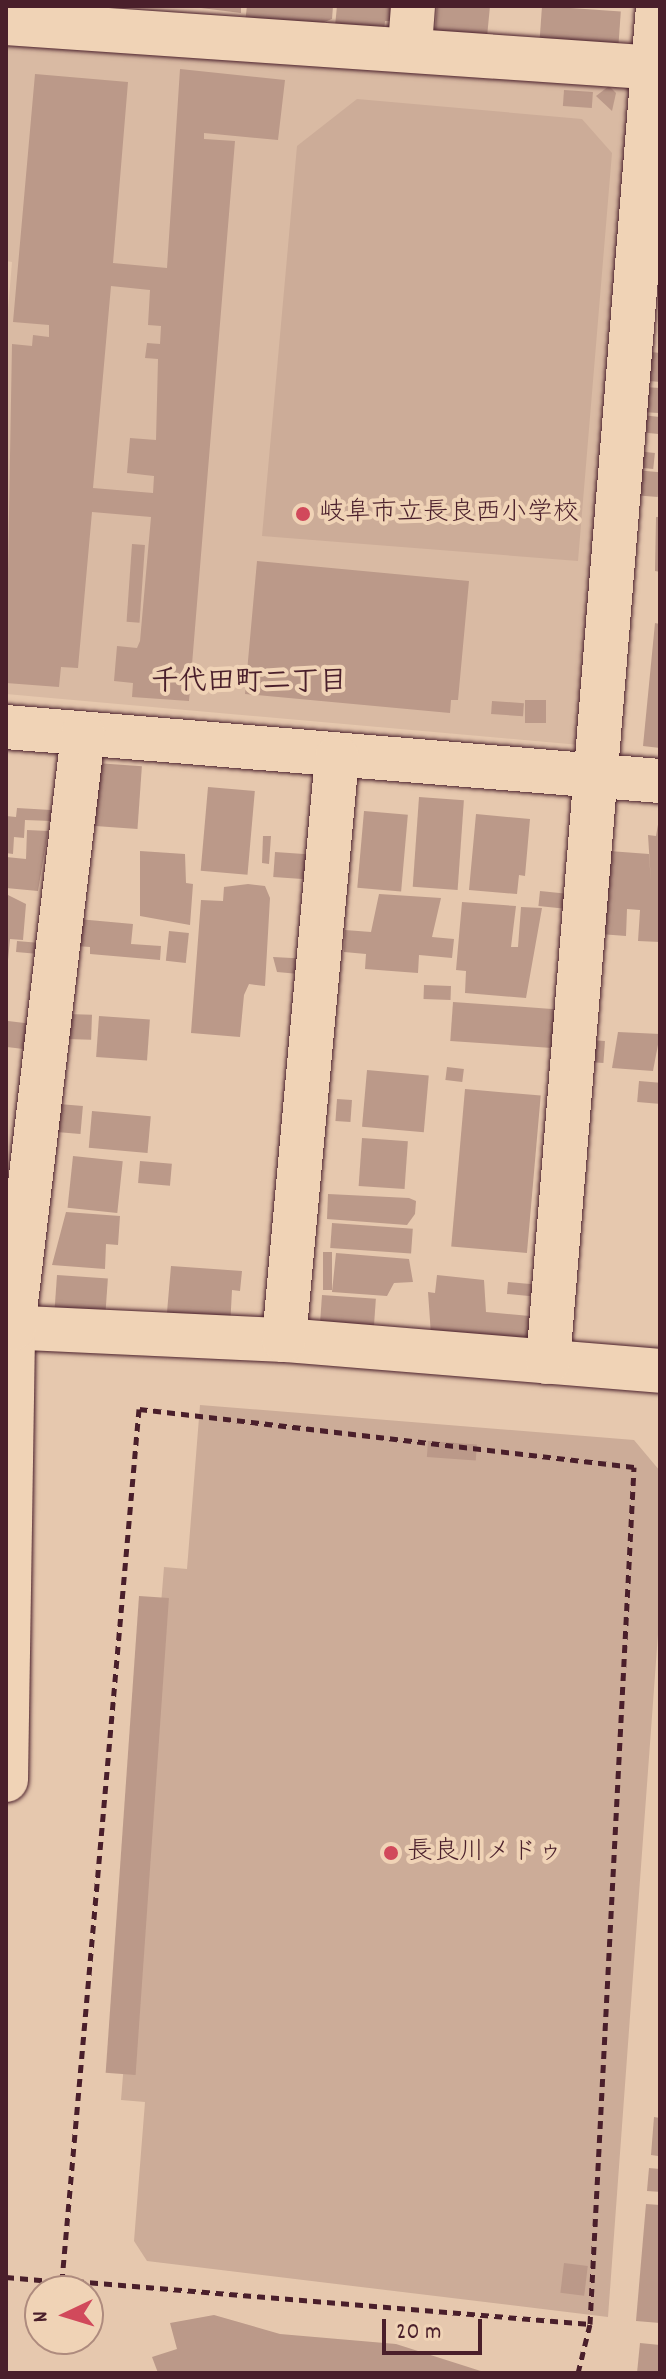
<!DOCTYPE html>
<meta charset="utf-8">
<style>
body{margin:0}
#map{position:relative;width:666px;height:2379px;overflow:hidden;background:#e6c8ae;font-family:Dekko,"Klee One",sans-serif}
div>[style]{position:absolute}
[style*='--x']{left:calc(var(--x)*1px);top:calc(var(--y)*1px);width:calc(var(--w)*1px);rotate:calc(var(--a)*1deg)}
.built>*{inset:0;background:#d9baa3}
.green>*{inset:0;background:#ccac98}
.building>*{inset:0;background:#bb9989;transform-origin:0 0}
.path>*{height:5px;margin-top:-2.5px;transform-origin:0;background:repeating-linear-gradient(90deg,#4a1f2b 0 8px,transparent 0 14px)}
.roads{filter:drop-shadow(0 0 2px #4a1f2b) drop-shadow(0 0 2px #4a1f2b)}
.minor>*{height:44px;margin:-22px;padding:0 22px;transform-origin:22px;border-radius:22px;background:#f0d3b6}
.dots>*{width:22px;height:22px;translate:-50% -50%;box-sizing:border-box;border:4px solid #f0d3b6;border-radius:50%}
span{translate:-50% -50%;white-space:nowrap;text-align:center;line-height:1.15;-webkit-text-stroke:8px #f0d3b6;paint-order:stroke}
.poi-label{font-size:26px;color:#4a1f2b}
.left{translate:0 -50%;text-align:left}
.neighbourhood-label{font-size:28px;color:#4a1f2b;font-weight:700}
.frame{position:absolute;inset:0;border:8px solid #4a1f2b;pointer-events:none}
.north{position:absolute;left:24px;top:2275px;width:80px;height:80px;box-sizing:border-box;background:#f0d3b6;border:2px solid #ae8b7e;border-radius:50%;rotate:266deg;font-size:22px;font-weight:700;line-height:32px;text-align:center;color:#4a1f2b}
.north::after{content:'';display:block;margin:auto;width:28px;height:36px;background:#d1495b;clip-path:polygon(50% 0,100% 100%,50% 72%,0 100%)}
.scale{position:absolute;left:382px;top:2319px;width:100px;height:36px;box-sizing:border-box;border:4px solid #4a1f2b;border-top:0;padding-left:10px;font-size:24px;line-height:28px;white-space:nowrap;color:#4a1f2b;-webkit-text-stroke:6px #f0d3b6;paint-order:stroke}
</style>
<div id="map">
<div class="built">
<div style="clip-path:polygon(6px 38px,636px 86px,580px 745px,6px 694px,6px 334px,12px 262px,6px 261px)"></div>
</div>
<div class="green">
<div style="clip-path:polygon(357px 99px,582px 119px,612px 153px,578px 561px,262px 536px,297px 146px)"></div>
<div style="clip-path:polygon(200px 1405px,634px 1440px,660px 1471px,660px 1607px,608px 2317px,147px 2261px,134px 2241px,145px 2102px,121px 2100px,164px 1567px,187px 1569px)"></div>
</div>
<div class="building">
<div style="clip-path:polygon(185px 6px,241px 6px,241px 13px)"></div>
<div style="clip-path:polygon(247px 6px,333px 6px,332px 19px,322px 23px,283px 20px,283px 25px,245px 22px)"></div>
<div style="clip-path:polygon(337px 6px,392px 6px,391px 21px,385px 21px,384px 31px,335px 26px)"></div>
<div style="clip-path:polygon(437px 6px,490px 6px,487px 37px,435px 32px)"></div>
<div style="left:542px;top:6px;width:79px;height:40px;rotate:4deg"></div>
<div style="clip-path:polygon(evenodd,180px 69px,285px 80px,278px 140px,204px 133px,204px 139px,235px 141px,189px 701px,132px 697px,133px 683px,114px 681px,117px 646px,137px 648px,140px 641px,151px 517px,92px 512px,78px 668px,61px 667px,59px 687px,6px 683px,12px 344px,32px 346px,33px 335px,49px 337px,49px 325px,13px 322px,35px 74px,128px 82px,113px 263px,167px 268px,180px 69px,111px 286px,150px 290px,148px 325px,161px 326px,160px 344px,147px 343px,145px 358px,158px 359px,156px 440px,130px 438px,127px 473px,154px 476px,153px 493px,93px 488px,111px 286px)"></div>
<div style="clip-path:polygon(609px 86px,616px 93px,612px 111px,596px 96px)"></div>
<div style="left:564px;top:90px;width:29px;height:16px;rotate:4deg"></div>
<div style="clip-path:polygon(642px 351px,660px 353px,660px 382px,639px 380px)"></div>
<div style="left:644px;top:387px;width:16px;height:25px;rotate:4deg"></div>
<div style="left:641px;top:415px;width:19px;height:17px;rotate:6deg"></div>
<div style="left:636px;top:451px;width:19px;height:16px;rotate:6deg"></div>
<div style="left:635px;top:470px;width:25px;height:25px;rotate:5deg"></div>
<div style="clip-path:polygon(656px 517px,660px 517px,660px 572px,655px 571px)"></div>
<div style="left:132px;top:544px;width:13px;height:78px;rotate:4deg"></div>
<div style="clip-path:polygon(257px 561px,469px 581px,458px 700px,451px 700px,450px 713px,245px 694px)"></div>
<div style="clip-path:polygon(655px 623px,660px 624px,660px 748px,643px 746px)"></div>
<div style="left:525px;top:700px;width:21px;height:23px"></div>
<div style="left:492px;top:701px;width:32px;height:13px;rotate:4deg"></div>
<div style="left:96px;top:763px;width:46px;height:63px;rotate:4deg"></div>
<div style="left:208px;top:787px;width:47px;height:84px;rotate:5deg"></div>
<div style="left:419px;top:797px;width:45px;height:90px;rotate:4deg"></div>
<div style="clip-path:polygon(17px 808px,51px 810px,51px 821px,25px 820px,24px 838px,14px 837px,13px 854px,6px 853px,6px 816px,16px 817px)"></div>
<div style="left:364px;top:811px;width:44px;height:77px;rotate:5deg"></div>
<div style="clip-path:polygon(660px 813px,660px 942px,638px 941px,640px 910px,627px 909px,626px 936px,600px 934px,609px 851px,649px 854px,651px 883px,648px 835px,656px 836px)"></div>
<div style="clip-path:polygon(476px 814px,530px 819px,525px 876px,519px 875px,517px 894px,469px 890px)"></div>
<div style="clip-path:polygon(27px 830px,48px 831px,38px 891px,6px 888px,6px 857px,26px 859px)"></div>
<div style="clip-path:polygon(263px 836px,271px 836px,269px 864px,262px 863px)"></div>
<div style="clip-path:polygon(140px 851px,185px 854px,186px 883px,193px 884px,190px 925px,140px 916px)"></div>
<div style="left:275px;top:852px;width:40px;height:25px;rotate:4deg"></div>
<div style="clip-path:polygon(248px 884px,265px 886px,270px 898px,265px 986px,249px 984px,244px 995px,240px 1037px,191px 1033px,201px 900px,223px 901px,224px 887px)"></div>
<div style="left:540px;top:891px;width:27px;height:15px;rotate:6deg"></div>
<div style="clip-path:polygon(6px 894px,26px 904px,23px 940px,10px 939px,8px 960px)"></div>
<div style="clip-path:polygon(379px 894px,441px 898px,432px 937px,454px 939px,452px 958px,419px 955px,418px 973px,365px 969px,366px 954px,344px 952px,345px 930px,371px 932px)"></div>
<div style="clip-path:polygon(462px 902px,516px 906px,511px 947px,518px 947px,521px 907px,542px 908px,526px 998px,465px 993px,466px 971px,456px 970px)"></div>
<div style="clip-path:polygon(78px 919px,133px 924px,131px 944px,161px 946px,160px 960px,90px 954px,90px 947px,76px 946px)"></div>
<div style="left:169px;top:931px;width:20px;height:30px;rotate:6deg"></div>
<div style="left:17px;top:941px;width:23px;height:11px;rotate:5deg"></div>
<div style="clip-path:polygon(273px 957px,311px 959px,310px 975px,277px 972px)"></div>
<div style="left:424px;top:985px;width:27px;height:14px;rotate:2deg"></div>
<div style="left:453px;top:1002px;width:106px;height:39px;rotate:4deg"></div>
<div style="left:67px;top:1014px;width:25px;height:25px;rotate:2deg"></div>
<div style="left:99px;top:1016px;width:51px;height:41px;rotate:4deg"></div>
<div style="left:8px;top:1021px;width:25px;height:26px;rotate:7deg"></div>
<div style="clip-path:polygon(618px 1032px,660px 1034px,653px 1071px,612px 1068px)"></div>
<div style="left:590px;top:1040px;width:15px;height:22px;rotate:4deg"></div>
<div style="left:447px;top:1067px;width:17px;height:13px;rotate:7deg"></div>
<div style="left:367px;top:1070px;width:62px;height:57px;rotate:5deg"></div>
<div style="left:639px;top:1081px;width:21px;height:21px;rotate:5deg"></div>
<div style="left:465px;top:1089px;width:76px;height:158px;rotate:5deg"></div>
<div style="left:337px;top:1099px;width:15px;height:22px;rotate:4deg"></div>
<div style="left:59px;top:1104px;width:24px;height:28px;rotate:5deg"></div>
<div style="left:92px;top:1111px;width:59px;height:37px;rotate:5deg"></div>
<div style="left:362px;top:1138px;width:46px;height:48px;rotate:4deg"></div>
<div style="left:73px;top:1156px;width:50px;height:52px;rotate:6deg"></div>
<div style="left:140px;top:1161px;width:32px;height:22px;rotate:5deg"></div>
<div style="clip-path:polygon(328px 1194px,409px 1198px,416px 1201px,415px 1214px,407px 1225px,327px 1219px)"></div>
<div style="clip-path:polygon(66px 1212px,120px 1216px,118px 1245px,106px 1244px,105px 1269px,52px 1265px)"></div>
<div style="left:332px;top:1223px;width:81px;height:25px;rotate:4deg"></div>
<div style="left:323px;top:1252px;width:9px;height:38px"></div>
<div style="clip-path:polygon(336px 1253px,409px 1259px,413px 1282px,394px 1283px,387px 1296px,332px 1292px)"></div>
<div style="clip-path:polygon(171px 1266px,242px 1271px,240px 1291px,232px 1290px,230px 1328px,166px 1324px)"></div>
<div style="left:57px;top:1275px;width:51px;height:37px;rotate:4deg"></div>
<div style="clip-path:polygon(437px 1275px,484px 1280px,486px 1312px,530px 1316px,528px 1342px,431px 1335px,428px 1292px,435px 1293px)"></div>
<div style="left:508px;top:1282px;width:25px;height:12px;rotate:5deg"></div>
<div style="left:322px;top:1295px;width:54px;height:30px;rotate:4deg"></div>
<div style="left:428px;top:1441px;width:49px;height:16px;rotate:4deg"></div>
<div style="left:139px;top:1596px;width:30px;height:478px;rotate:4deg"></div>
<div style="clip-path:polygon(654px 2117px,660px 2118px,658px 2156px,651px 2155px)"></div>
<div style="left:649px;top:2168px;width:11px;height:23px;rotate:5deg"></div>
<div style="clip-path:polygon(646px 2204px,660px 2205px,660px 2323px,636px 2321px)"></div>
<div style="left:564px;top:2263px;width:24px;height:30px;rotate:7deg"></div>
<div style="clip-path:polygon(214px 2315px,280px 2334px,396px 2344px,487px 2373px,158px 2373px,152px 2357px,177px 2349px,170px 2323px)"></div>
<div style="clip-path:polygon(640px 2343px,660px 2345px,660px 2373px,637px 2373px)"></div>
</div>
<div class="path">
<div style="--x:6;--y:2277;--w:57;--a:5"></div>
<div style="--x:578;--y:2373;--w:50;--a:-76.2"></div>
<div style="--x:590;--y:2324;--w:858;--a:-87.06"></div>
<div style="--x:634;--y:1467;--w:498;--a:-173.3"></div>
<div style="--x:139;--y:1409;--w:874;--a:95.05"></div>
<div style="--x:62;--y:2280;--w:530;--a:4.76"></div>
</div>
<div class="roads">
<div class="minor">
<div style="--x:6;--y:23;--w:656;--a:3.94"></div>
<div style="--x:410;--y:46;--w:40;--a:-85.7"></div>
<div style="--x:6;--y:727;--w:656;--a:4.72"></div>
<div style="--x:6;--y:1327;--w:278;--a:2.7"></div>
<div style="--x:284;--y:1340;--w:377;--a:4.7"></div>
<div style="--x:284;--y:1340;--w:585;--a:-84.81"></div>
<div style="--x:548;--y:1362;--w:1360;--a:-85.36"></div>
<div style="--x:6;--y:1780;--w:452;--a:-89.1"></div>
<div style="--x:13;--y:1328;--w:598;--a:-83.28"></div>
</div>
</div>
<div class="dots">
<div style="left:303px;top:514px;background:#d1495b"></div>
<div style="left:391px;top:1853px;background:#d1495b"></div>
</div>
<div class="poi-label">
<span class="left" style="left:319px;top:514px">岐阜市立長良西小学校</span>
<span class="left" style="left:407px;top:1853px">長良川メドゥ</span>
</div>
<div class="neighbourhood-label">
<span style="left:249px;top:684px">千代田町二丁目</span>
</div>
<div class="frame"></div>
<div class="north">N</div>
<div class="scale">20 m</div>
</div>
